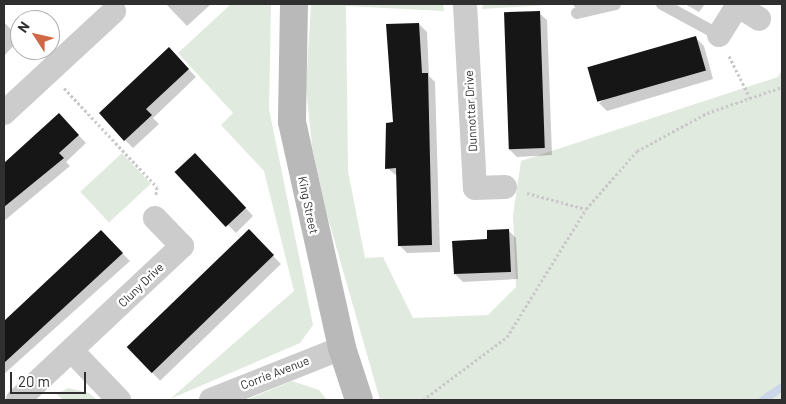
<!DOCTYPE html>
<style>
body{margin:0}
#map{position:relative;width:786px;height:404px;overflow:hidden;background:#fff;font-family:Barlow,sans-serif}
div>[style]{position:absolute}
[style*='--x']{left:calc(var(--x)*1px);top:calc(var(--y)*1px);width:calc(var(--w)*1px);rotate:calc(var(--a)*1deg)}
.green>*{inset:0;background:#e1eade;transform-origin:0 0}
.shadow>*{inset:0;background:#0003;transform-origin:0 0}
.stream>*{height:8px;margin:-4px;padding:0 4px;transform-origin:4px;border-radius:4px;background:#cdd5e8}
.building>*{inset:0;background:#161616;transform-origin:0 0}
.path>*{height:3px;margin-top:-1.5px;transform-origin:0;background:repeating-linear-gradient(90deg,#c9c9c9 0 2.5px,transparent 0 5px)}
.lane>*{height:12px;margin:-6px;padding:0 6px;transform-origin:6px;border-radius:6px;background:#ccc}
.street>*{height:24px;margin:-12px;padding:0 12px;transform-origin:12px;border-radius:12px;background:#ccc}
.secondary>*{height:28px;margin:-14px;padding:0 14px;transform-origin:14px;border-radius:14px;background:#b9b9b9}
span{translate:-50% -50%;white-space:nowrap;text-align:center;line-height:1.15;-webkit-text-stroke:5px #fff;paint-order:stroke}
.street-label{font-size:12px;color:#2f2f2f}
.frame{position:absolute;inset:0;border:5px solid #2f2f2f;pointer-events:none}
.north{position:absolute;left:10px;top:10px;width:50px;height:50px;box-sizing:border-box;background:#fff;border:1px solid #acacac;border-radius:50%;rotate:305deg;font-size:14px;font-weight:700;line-height:20px;text-align:center;color:#2f2f2f}
.north::after{content:'';display:block;margin:auto;width:18px;height:22px;background:#d06846;clip-path:polygon(50% 0,100% 100%,50% 72%,0 100%)}
.scale{position:absolute;left:10px;top:372px;width:76px;height:22px;box-sizing:border-box;border:2px solid #2f2f2f;border-top:0;padding-left:6px;font-size:15px;line-height:18px;white-space:nowrap;color:#2f2f2f;-webkit-text-stroke:4px #fff;paint-order:stroke}
</style>
<div id="map">
<div class="green">
<div style="clip-path:polygon(231px 4px,271px 4px,269px 109px,313px 325px,300px 343px,170px 399px,294px 291px,264px 171px,221px 125px,233px 113px,178px 53px)"></div>
<div style="clip-path:polygon(311px 4px,443px 4px,444px 11px,346px 6px,348px 171px,365px 258px,383px 257px,413px 318px,488px 315px,516px 287px,513px 215px,521px 161px,778px 77px,782px 70px,782px 400px,380px 400px,326px 211px,312px 146px,306px 87px)"></div>
<div style="clip-path:polygon(483px 4px,563px 4px,482px 9px)"></div>
<div style="left:122px;top:153px;width:42px;height:57px;rotate:47deg"></div>
<div style="clip-path:polygon(292px 381px,319px 390px,327px 400px,246px 400px)"></div>
<div style="clip-path:polygon(68px 388px,89px 393px,97px 400px,63px 400px,57px 394px)"></div>
</div>
<div class="shadow">
<div style="clip-path:polygon(166px 4px,209px 4px,210px 5px,187px 26px)"></div>
<div style="clip-path:polygon(572px 4px,610px 4px,580px 12px)"></div>
<div style="clip-path:polygon(685px 4px,705px 4px,699px 12px)"></div>
<div style="clip-path:polygon(539px 13px,547px 20px,552px 155px,517px 157px,509px 149px)"></div>
<div style="clip-path:polygon(4px 22px,20px 39px,4px 56px)"></div>
<div style="clip-path:polygon(419px 24px,427px 32px,429px 76px,435px 82px,440px 252px,407px 253px,399px 245px,397px 176px,387px 168px)"></div>
<div style="clip-path:polygon(696px 38px,704px 46px,713px 79px,607px 111px,599px 103px)"></div>
<div style="clip-path:polygon(177px 57px,196px 77px,153px 118px,159px 124px,133px 148px,125px 140px)"></div>
<div style="clip-path:polygon(59px 115px,86px 143px,66px 162px,70px 166px,4px 221px,4px 166px)"></div>
<div style="clip-path:polygon(203px 162px,253px 216px,236px 233px,176px 172px)"></div>
<div style="clip-path:polygon(508px 230px,516px 238px,518px 279px,463px 282px,455px 274px,489px 241px)"></div>
<div style="left:249px;top:231px;width:46px;height:168px;rotate:46deg"></div>
<div style="clip-path:polygon(101px 232px,130px 261px,4px 374px,4px 322px)"></div>
</div>
<div class="stream">
<div style="--x:763;--y:400;--w:23;--a:-34"></div>
</div>
<div class="building">
<div style="left:540px;top:11px;width:137px;height:36px;rotate:88deg"></div>
<div style="clip-path:polygon(419px 23px,422px 73px,428px 73px,432px 245px,398px 246px,396px 168px,385px 169px,386px 123px,393px 122px,386px 24px)"></div>
<div style="left:696px;top:36px;width:36px;height:113px;rotate:74deg"></div>
<div style="clip-path:polygon(169px 47px,189px 69px,146px 109px,152px 115px,124px 141px,99px 113px)"></div>
<div style="clip-path:polygon(59px 113px,79px 135px,59px 153px,64px 158px,4px 207px,4px 163px)"></div>
<div style="left:195px;top:153px;width:75px;height:28px;rotate:47deg"></div>
<div style="left:249px;top:229px;width:36px;height:170px;rotate:46deg"></div>
<div style="clip-path:polygon(509px 229px,511px 272px,454px 274px,452px 241px,487px 239px,487px 230px)"></div>
<div style="clip-path:polygon(101px 230px,123px 253px,4px 363px,4px 321px)"></div>
</div>
<div class="path">
<div style="--x:729;--y:56;--w:47;--a:63.4"></div>
<div style="--x:64;--y:88;--w:136;--a:46.8"></div>
<div style="--x:157;--y:187;--w:8;--a:97"></div>
<div style="--x:527;--y:193;--w:61;--a:15.2"></div>
<div style="--x:423;--y:400;--w:105;--a:-36.9"></div>
<div style="--x:507;--y:337;--w:150;--a:-58.3"></div>
<div style="--x:586;--y:209;--w:77;--a:-48.7"></div>
<div style="--x:637;--y:151;--w:80;--a:-28.5"></div>
<div style="--x:707;--y:113;--w:79;--a:-19.1"></div>
</div>
<div class="lane">
<div style="--x:662;--y:4;--w:65;--a:28.5"></div>
<div style="--x:577;--y:13;--w:39;--a:-13"></div>
</div>
<div class="street">
<div style="--x:465;--y:4;--w:184;--a:86.9"></div>
<div style="--x:475;--y:188;--w:30;--a:-2"></div>
<div style="--x:737;--y:5;--w:26;--a:32"></div>
<div style="--x:719;--y:35;--w:36;--a:-58"></div>
<div style="--x:4;--y:113;--w:150;--a:-42.8"></div>
<div style="--x:72;--y:351;--w:68;--a:46.2"></div>
<div style="--x:18;--y:400;--w:225;--a:-43.2"></div>
<div style="--x:182;--y:246;--w:39;--a:-134"></div>
<div style="--x:211;--y:400;--w:141;--a:-21.7"></div>
</div>
<div class="secondary">
<div style="--x:294;--y:4;--w:118;--a:91"></div>
<div style="--x:292;--y:122;--w:231;--a:77.5"></div>
<div style="--x:342;--y:348;--w:55;--a:71.9"></div>
</div>
<div class="street-label">
<span style="left:471px;top:111px;rotate:-93deg">Dunnottar Drive</span>
<span style="left:308px;top:205px;rotate:78deg">King Street</span>
<span style="left:141px;top:285px;rotate:-44deg">Cluny Drive</span>
<span style="left:275px;top:373px;rotate:-21deg">Corrie Avenue</span>
</div>
<div class="frame"></div>
<div class="north">N</div>
<div class="scale">20 m</div>
</div>
